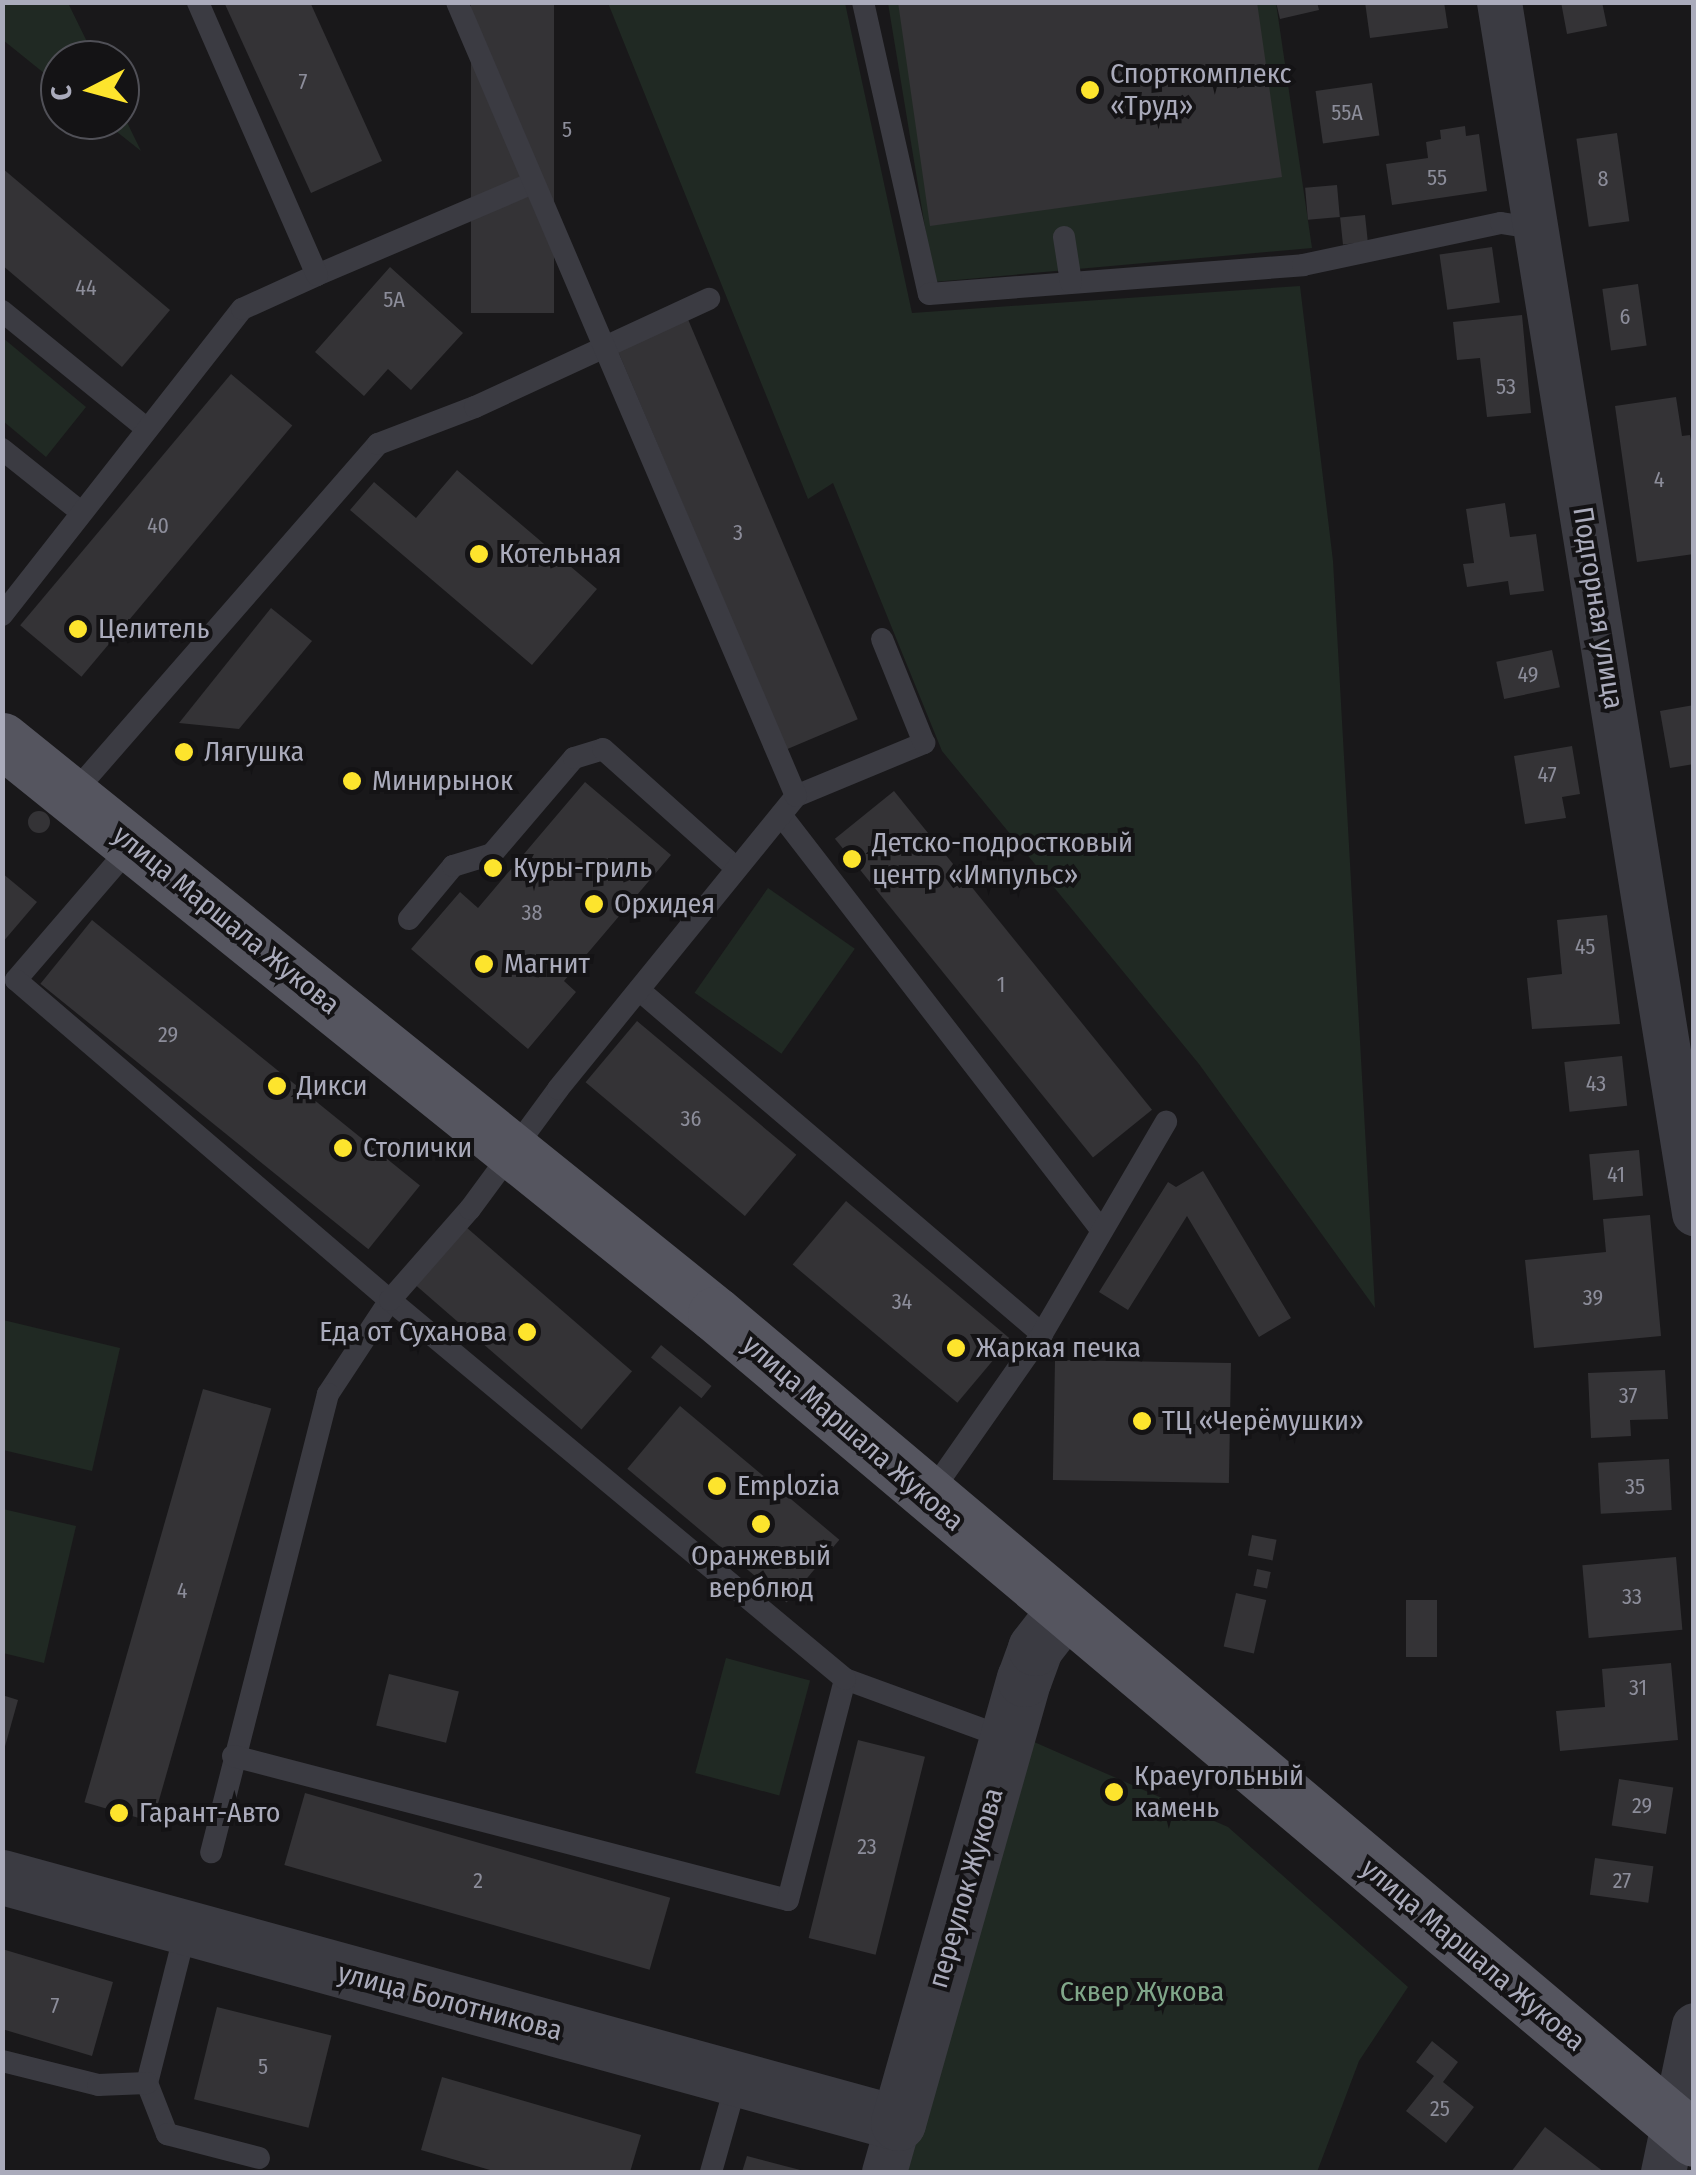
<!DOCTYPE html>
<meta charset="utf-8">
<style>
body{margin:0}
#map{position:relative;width:1696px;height:2175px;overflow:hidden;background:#19181a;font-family:"Fira Sans Condensed",sans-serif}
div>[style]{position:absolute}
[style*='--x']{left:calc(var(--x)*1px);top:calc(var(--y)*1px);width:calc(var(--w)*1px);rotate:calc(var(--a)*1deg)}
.green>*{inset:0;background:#202923;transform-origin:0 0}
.building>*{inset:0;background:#343336;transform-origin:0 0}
.round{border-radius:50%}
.service>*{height:22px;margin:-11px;padding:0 11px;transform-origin:11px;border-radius:11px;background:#3b3b42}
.minor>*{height:45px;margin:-22.5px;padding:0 22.5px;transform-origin:22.5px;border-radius:22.5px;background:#3b3b42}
.tertiary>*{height:55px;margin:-27.5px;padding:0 27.5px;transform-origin:27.5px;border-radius:27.5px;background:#3b3b42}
.primary>*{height:55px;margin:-27.5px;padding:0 27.5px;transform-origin:27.5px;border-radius:27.5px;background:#55555f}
.dots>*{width:28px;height:28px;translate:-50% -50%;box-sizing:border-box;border:5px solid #141315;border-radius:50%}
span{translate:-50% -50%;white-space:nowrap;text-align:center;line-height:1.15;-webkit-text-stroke:8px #141315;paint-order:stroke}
.number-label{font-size:22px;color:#8c8d9a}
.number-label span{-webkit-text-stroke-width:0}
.poi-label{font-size:28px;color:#aaabbb}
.left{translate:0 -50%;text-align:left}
.right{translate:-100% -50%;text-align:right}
.street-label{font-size:28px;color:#aaabbb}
.park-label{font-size:28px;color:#80a78a}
.frame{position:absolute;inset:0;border:5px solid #aaabbb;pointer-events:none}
.north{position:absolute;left:40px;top:40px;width:100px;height:100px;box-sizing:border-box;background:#141315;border:2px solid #505057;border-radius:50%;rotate:264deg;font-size:28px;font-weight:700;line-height:40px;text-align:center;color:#aaabbb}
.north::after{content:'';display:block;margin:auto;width:35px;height:45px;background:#fde42d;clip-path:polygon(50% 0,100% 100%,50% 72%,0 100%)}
</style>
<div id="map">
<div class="green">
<div style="clip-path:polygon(2px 3px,68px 3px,96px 60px,60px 60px,60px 86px,3px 40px)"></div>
<div style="clip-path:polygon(608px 3px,845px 3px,912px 313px,1300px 286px,1333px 561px,1375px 1308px,1199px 1064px,942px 751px,833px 483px,808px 499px)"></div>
<div style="clip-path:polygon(888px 3px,1276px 3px,1312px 248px,934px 282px)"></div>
<div style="clip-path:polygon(120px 108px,141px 151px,102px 120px,120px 120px)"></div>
<div style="clip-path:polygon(3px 338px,86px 407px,46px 457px,3px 421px)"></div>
<div style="left:768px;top:888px;width:106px;height:128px;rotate:35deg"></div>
<div style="clip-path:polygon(3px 1320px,120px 1348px,92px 1471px,3px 1450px)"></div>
<div style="clip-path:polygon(3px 1509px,76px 1526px,44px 1663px,3px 1653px)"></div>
<div style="left:726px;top:1658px;width:87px;height:119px;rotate:15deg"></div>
<div style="clip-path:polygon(1025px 1738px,1228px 1827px,1408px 1987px,1359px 2061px,1317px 2172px,902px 2172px)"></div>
</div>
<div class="building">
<div style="clip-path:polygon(224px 2px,310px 2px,382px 161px,311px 193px)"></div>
<div style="left:471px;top:2px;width:83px;height:311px"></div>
<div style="clip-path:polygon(898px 2px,1257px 2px,1282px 177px,930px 226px)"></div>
<div style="clip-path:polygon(1276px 2px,1317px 2px,1319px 10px,1280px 19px)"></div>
<div style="clip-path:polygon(1365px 2px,1444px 2px,1448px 28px,1370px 38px)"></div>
<div style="clip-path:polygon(1561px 2px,1602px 2px,1607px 26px,1567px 34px)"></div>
<div style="left:1372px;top:83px;width:53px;height:57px;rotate:82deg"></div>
<div style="clip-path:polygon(1465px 126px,1466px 136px,1479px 134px,1487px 191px,1392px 205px,1386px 164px,1428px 158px,1426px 142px,1441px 139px,1440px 130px)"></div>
<div style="left:1617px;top:133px;width:89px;height:41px;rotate:82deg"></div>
<div style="clip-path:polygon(2px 168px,170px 310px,122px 367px,2px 265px)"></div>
<div style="left:1337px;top:185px;width:32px;height:32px;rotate:85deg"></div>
<div style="left:1365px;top:215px;width:27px;height:25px;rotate:84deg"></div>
<div style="left:1492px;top:247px;width:56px;height:53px;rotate:82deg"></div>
<div style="clip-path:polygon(390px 267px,463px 333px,411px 390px,388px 369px,364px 396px,315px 352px)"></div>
<div style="left:1638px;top:284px;width:62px;height:36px;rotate:82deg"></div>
<div style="clip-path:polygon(1522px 315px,1531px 413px,1487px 417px,1480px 358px,1457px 360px,1453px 322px)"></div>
<div style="left:687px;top:317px;width:437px;height:77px;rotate:67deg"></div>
<div style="left:231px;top:374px;width:80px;height:328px;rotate:40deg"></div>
<div style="clip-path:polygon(1676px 397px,1682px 436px,1690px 435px,1694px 459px,1694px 554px,1637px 562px,1615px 406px)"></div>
<div style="clip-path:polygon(457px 470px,597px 589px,532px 665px,350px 510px,374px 482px,416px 518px)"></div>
<div style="clip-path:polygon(1505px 503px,1510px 537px,1536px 534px,1544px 591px,1510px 595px,1508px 581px,1467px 587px,1463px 564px,1474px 563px,1466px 509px)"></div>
<div style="clip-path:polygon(271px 608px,312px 641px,239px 729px,179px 723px)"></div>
<div style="left:1552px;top:650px;width:38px;height:57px;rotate:78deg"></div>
<div style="clip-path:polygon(1694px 705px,1694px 764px,1670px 768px,1660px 711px)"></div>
<div style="clip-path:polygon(1572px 746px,1580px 794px,1562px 797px,1566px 818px,1525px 824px,1514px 756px)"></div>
<div style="clip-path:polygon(585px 782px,671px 855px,564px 981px,576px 992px,528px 1049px,411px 949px,460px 892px,478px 908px)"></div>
<div style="left:894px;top:791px;width:410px;height:76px;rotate:51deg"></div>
<div class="round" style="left:28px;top:811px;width:22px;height:22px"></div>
<div style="clip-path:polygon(2px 873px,37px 902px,2px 943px)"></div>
<div style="clip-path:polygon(1607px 915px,1620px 1024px,1532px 1029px,1527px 978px,1562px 974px,1557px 920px)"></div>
<div style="left:92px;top:920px;width:422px;height:82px;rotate:39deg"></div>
<div style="left:637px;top:1021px;width:208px;height:80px;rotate:40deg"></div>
<div style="left:1622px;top:1056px;width:50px;height:58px;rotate:84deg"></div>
<div style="left:1639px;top:1150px;width:46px;height:50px;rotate:85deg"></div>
<div style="clip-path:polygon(1203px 1171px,1291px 1318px,1259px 1337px,1187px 1216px,1128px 1310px,1099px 1292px,1168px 1182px,1176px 1187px)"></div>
<div style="left:846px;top:1201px;width:215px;height:83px;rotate:40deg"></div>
<div style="clip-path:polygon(1650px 1215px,1661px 1336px,1534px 1348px,1525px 1260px,1606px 1252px,1603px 1219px)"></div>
<div style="left:466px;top:1227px;width:220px;height:77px;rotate:41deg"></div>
<div style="left:661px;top:1345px;width:65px;height:16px;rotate:39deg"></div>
<div style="left:1055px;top:1360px;width:176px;height:120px;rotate:1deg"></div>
<div style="clip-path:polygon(1665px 1370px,1668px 1419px,1630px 1420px,1631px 1436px,1591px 1438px,1588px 1373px)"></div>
<div style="left:203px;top:1389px;width:71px;height:430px;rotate:16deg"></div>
<div style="left:680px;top:1406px;width:208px;height:82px;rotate:40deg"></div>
<div style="left:1669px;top:1459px;width:51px;height:71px;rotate:87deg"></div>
<div style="left:1252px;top:1535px;width:25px;height:21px;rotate:11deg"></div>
<div style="left:1676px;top:1557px;width:73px;height:94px;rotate:85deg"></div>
<div style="left:1257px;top:1569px;width:14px;height:17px;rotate:12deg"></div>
<div style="left:1236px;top:1593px;width:31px;height:55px;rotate:13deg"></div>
<div style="left:1406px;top:1600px;width:31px;height:57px"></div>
<div style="clip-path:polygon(1671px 1663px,1678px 1740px,1560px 1751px,1556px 1711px,1605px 1707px,1602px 1669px)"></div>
<div style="left:389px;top:1674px;width:72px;height:53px;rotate:14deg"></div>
<div style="clip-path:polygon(2px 1695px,18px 1700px,4px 1750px,2px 1750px)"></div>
<div style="left:858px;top:1740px;width:69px;height:204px;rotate:14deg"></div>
<div style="left:1619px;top:1779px;width:55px;height:47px;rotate:9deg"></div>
<div style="left:305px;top:1793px;width:380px;height:75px;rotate:16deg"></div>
<div style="left:1595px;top:1858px;width:59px;height:37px;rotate:8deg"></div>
<div style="clip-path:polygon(2px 1949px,113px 1982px,92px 2056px,2px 2029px)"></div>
<div style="left:217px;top:2007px;width:118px;height:95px;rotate:14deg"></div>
<div style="clip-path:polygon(1432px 2041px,1458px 2062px,1443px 2082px,1474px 2107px,1446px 2143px,1406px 2111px,1434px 2076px,1416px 2062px)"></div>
<div style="clip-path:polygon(442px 2077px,641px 2135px,630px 2172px,497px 2172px,421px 2150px)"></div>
<div style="clip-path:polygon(1545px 2127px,1604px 2172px,1511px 2172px)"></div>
<div style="clip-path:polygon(747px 2156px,804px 2171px,804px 2172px,742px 2172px)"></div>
</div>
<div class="service">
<div style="--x:863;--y:2;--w:299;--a:77.3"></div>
<div style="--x:929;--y:294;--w:375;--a:-4.4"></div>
<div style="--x:1303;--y:265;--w:202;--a:-12"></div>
<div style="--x:1501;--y:223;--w:38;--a:9"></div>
<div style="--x:1064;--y:237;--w:46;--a:81.2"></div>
<div style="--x:317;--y:275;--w:232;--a:-23.1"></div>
<div style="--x:2;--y:311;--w:187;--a:39.1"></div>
<div style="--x:2;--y:449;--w:101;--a:38.6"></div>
<div style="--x:2;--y:615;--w:389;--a:-51.9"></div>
<div style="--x:242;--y:309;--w:82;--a:-24.4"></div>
<div style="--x:317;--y:275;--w:298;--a:-113.6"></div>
<div style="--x:71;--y:796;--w:467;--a:-48.9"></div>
<div style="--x:378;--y:444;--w:104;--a:-20.9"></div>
<div style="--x:475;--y:407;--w:258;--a:-24.8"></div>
<div style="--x:796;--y:796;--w:139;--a:-22.5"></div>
<div style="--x:924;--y:743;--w:112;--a:-112"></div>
<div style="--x:781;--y:815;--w:525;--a:52.34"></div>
<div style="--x:132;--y:845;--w:178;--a:130.7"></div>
<div style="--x:16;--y:980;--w:492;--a:40.6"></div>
<div style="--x:390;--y:1300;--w:113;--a:123.4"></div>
<div style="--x:328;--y:1394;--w:473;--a:104.3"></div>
<div style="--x:409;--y:919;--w:69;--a:-50.3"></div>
<div style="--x:453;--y:866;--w:41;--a:-17.1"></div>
<div style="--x:492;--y:854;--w:126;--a:-49.5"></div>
<div style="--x:574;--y:758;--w:30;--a:-17"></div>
<div style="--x:603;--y:749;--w:178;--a:41.8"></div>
<div style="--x:639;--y:990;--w:530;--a:40.48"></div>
<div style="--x:1042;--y:1334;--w:195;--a:125"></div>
<div style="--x:1042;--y:1334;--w:246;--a:-59.7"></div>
<div style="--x:845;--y:1679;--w:175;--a:20.1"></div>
<div style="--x:233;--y:1756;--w:573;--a:14.55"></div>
<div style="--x:788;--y:1900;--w:228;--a:-75.5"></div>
<div style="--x:845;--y:1679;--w:592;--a:-140.21"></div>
<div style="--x:390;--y:1300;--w:121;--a:-48.7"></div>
<div style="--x:470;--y:1209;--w:149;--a:-53.7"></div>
<div style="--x:558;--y:1089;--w:377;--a:-50.9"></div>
<div style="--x:796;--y:796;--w:863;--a:-113.12"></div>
<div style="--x:186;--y:1929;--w:159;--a:104.2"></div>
<div style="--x:147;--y:2083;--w:55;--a:68.6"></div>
<div style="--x:167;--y:2134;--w:95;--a:14.6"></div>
<div style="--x:2;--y:2061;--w:99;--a:14"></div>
<div style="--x:98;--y:2085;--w:49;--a:-2.3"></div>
<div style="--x:711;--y:2172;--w:96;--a:-74.2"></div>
</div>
<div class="minor">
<div style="--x:1499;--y:2;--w:1227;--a:80.85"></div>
<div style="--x:884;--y:2172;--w:51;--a:-74.1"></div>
<div style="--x:1663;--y:2172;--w:150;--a:-78.1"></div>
</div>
<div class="tertiary">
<div style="--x:2;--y:1877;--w:929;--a:15.35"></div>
<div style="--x:898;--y:2123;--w:462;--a:-74.2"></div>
<div style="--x:1024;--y:1679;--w:33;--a:-70"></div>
<div style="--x:1035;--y:1648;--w:46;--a:-52.1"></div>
</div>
<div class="primary">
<div style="--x:2;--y:740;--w:915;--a:38.84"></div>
<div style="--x:715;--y:1314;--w:1280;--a:40.12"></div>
</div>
<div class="dots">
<div style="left:1090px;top:90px;background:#fde42d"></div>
<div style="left:479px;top:554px;background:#fde42d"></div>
<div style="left:78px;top:629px;background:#fde42d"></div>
<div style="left:184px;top:752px;background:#fde42d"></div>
<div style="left:352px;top:781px;background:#fde42d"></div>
<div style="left:852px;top:859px;background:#fde42d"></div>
<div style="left:493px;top:868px;background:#fde42d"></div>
<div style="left:594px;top:904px;background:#fde42d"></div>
<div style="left:484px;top:964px;background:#fde42d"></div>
<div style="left:277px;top:1086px;background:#fde42d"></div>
<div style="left:343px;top:1148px;background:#fde42d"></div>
<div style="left:527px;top:1332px;background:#fde42d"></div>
<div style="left:956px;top:1348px;background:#fde42d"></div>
<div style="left:1142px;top:1421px;background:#fde42d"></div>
<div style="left:717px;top:1486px;background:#fde42d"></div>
<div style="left:761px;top:1524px;background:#fde42d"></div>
<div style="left:1114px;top:1792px;background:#fde42d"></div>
<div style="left:119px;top:1813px;background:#fde42d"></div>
</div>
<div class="number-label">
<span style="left:303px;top:82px">7</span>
<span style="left:1347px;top:113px">55А</span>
<span style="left:567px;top:130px">5</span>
<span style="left:1437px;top:178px">55</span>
<span style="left:1603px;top:179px">8</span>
<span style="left:86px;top:288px">44</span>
<span style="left:394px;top:300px">5А</span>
<span style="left:1625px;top:317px">6</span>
<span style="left:1506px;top:387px">53</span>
<span style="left:1659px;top:480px">4</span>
<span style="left:158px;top:526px">40</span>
<span style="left:738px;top:533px">3</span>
<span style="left:1528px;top:675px">49</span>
<span style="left:1547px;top:775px">47</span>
<span style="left:532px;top:913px">38</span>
<span style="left:1585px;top:947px">45</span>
<span style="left:1001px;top:985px">1</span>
<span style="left:168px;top:1035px">29</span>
<span style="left:1596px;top:1084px">43</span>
<span style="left:691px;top:1119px">36</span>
<span style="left:1616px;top:1175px">41</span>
<span style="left:1593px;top:1298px">39</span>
<span style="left:902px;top:1302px">34</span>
<span style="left:1628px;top:1396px">37</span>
<span style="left:1635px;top:1487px">35</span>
<span style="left:182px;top:1591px">4</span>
<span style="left:1632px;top:1597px">33</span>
<span style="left:1638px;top:1688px">31</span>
<span style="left:1642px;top:1806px">29</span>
<span style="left:867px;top:1847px">23</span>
<span style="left:478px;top:1881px">2</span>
<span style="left:1622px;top:1881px">27</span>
<span style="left:55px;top:2006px">7</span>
<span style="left:263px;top:2067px">5</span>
<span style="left:1440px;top:2109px">25</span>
</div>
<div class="poi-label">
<span class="left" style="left:1110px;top:90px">Спорткомплекс<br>«Труд»</span>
<span class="left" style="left:499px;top:554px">Котельная</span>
<span class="left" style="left:98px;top:629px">Целитель</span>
<span class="left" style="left:204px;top:752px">Лягушка</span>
<span class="left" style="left:372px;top:781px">Минирынок</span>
<span class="left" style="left:872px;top:859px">Детско-подростковый<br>центр «Импульс»</span>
<span class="left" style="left:513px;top:868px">Куры-гриль</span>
<span class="left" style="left:614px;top:904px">Орхидея</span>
<span class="left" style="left:504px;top:964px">Магнит</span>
<span class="left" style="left:297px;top:1086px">Дикси</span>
<span class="left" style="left:363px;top:1148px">Столички</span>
<span class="right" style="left:507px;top:1332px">Еда от Суханова</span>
<span class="left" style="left:976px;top:1348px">Жаркая печка</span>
<span class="left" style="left:1162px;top:1421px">ТЦ «Черёмушки»</span>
<span class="left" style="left:737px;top:1486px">Emplozia</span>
<span style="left:761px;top:1572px">Оранжевый<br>верблюд</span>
<span class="left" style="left:1134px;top:1792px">Краеугольный<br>камень</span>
<span class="left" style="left:139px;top:1813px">Гарант-Авто</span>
</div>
<div class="street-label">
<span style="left:1598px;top:608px;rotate:81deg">Подгорная улица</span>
<span style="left:226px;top:920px;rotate:39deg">улица Маршала Жукова</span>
<span style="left:853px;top:1433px;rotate:41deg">улица Маршала Жукова</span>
<span style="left:966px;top:1888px;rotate:-74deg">переулок Жукова</span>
<span style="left:1473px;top:1955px;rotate:40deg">улица Маршала Жукова</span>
<span style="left:450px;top:2002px;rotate:15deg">улица Болотникова</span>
</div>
<div class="park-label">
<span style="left:1142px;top:1992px">Сквер Жукова</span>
</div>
<div class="frame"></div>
<div class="north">С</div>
</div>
